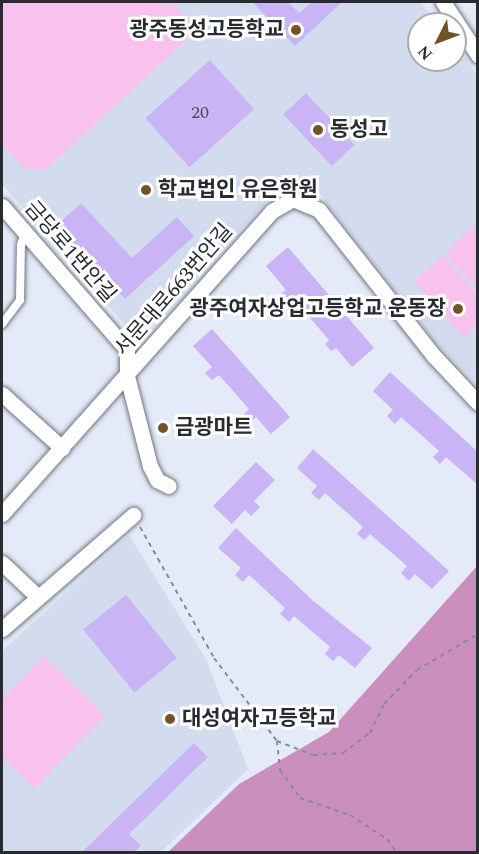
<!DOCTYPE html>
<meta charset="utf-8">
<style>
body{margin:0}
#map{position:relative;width:479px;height:854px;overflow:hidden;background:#e4eaf7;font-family:Spectral,"Noto Sans KR",serif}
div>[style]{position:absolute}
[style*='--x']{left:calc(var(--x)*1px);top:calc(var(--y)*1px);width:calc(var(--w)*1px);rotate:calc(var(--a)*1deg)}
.built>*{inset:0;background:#d3dcef}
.green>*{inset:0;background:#f8c2ed}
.forest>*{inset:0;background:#ca8fbf}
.building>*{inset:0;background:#c9b4f6;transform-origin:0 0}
.path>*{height:2px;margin-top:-1px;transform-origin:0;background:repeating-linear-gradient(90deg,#878b95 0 4.5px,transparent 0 9px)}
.roads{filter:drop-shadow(0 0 2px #717682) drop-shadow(0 0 2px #717682)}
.lane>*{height:8px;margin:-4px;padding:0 4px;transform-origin:4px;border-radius:4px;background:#fff}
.street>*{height:15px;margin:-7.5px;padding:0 7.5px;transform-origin:7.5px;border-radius:7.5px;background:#fff}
.dots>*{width:16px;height:16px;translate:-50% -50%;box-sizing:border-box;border:3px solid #fff;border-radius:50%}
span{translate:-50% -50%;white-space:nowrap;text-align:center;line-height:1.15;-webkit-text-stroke:6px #fff;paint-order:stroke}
.number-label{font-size:18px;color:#504d62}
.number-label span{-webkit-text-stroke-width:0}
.poi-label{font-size:21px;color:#282b30;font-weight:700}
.right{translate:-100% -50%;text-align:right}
.left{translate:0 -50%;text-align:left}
.street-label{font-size:21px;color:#282b30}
.frame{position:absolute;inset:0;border:3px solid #282b30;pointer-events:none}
.north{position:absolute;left:407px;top:12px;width:60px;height:60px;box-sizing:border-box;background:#fff;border:2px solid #a9aaac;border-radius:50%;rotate:228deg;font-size:16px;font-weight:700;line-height:24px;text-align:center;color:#282b30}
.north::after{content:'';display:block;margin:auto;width:21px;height:27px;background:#715327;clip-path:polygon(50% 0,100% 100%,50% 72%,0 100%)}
</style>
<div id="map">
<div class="built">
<div style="clip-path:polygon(2px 2px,420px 2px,439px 24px,419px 24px,419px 60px,455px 60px,455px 43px,477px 75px,477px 385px,438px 345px,320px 194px,294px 186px,270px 198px,146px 332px,132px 333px,2px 184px)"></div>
<div style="clip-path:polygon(129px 535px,206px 659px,248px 769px,161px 852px,2px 852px,2px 651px)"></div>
</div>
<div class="green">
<div style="clip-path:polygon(2px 2px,171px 2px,198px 29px,45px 170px,23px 168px,2px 144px)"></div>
<div style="clip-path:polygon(477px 223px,477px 289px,445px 253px)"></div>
<div style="clip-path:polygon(443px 255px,477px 294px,477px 325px,464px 338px,414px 282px)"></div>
<div style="clip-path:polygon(44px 656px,105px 716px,34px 789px,2px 757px,2px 699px)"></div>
</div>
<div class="forest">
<div style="clip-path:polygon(477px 566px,477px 852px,168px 852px,239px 784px,329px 732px)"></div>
</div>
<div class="building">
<div style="clip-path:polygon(252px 2px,288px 2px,299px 13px,312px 2px,342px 2px,295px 46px)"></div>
<div style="left:210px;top:60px;width:66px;height:87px;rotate:48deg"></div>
<div style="left:306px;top:93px;width:71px;height:31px;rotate:47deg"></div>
<div style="clip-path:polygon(81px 203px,132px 258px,177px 217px,194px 236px,125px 299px,57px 225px)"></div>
<div style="clip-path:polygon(288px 247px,374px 348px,352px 367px,336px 348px,331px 351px,325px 344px,329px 340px,292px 297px,288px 300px,282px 293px,286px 290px,266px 266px)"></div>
<div style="clip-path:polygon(212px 329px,290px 417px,271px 434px,256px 417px,250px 423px,243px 415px,249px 409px,219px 375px,212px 380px,205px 373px,212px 367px,193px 346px)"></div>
<div style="clip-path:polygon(390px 372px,478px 452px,478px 485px,446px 457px,440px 464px,433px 457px,439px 451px,401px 417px,395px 424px,387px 416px,393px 410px,373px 391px)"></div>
<div style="clip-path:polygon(313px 449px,449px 571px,432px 589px,415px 574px,409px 581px,401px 573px,407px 566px,370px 534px,364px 540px,357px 534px,363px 527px,325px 493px,319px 500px,311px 493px,317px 486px,297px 468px)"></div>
<div style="clip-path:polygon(256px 462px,275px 480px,254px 501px,260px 507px,251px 516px,245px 510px,232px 524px,213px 506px)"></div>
<div style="clip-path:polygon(236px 528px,311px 599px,372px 648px,355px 668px,339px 655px,333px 661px,325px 654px,330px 647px,294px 616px,289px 622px,280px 614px,285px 608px,249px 575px,243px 582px,235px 575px,241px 568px,218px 548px)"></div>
<div style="left:126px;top:595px;width:81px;height:55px;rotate:51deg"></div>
<div style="clip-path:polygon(194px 743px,208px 757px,129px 834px,141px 846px,134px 852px,82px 852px)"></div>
</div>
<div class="path">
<div style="--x:140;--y:527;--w:150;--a:60.5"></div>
<div style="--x:214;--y:658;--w:104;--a:52.8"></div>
<div style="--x:277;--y:741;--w:29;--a:84"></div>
<div style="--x:280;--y:770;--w:34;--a:54"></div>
<div style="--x:300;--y:798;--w:53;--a:18.8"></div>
<div style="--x:350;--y:815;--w:44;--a:33"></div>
<div style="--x:387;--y:839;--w:16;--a:55"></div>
<div style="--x:277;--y:741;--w:40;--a:21"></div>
<div style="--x:314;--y:755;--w:29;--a:-4"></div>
<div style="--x:343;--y:753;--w:34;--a:-37"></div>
<div style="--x:370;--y:733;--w:32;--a:-64"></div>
<div style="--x:384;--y:704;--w:47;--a:-45.9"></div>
<div style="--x:417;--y:670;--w:71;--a:-30.5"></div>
</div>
<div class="roads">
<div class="lane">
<div style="--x:2;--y:324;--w:30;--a:-53"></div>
<div style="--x:20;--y:300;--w:55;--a:-89"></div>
<div style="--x:21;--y:245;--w:13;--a:-72"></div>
</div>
<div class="street">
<div style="--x:443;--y:2;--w:64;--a:56.6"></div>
<div style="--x:2;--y:206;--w:191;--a:49"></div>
<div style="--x:127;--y:350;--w:26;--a:90"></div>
<div style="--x:127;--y:376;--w:93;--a:75.7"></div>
<div style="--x:150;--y:466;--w:16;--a:63"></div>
<div style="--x:157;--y:480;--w:13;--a:27"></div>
<div style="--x:2;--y:394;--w:81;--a:42"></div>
<div style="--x:2;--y:514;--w:406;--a:-48.3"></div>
<div style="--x:272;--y:211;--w:24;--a:-30"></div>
<div style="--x:293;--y:199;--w:28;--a:23"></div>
<div style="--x:319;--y:210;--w:186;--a:51.8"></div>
<div style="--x:434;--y:356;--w:64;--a:46.9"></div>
<div style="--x:2;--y:563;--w:48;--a:43.3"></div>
<div style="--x:2;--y:629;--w:174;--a:-41"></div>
</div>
</div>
<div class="dots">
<div style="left:296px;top:30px;background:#715327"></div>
<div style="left:318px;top:130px;background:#715327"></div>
<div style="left:146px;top:190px;background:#715327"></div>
<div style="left:458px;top:309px;background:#715327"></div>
<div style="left:163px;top:428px;background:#715327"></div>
<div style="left:170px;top:719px;background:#715327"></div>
</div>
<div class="number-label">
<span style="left:200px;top:113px">20</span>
</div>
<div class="poi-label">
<span class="right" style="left:284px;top:30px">광주동성고등학교</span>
<span class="left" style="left:330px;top:130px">동성고</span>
<span class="left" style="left:158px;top:190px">학교법인 유은학원</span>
<span class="right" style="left:446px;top:309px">광주여자상업고등학교 운동장</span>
<span class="left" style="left:175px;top:428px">금광마트</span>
<span class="left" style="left:182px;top:719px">대성여자고등학교</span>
</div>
<div class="street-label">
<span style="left:70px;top:252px;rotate:49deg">금당로1번안길</span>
<span style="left:174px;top:290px;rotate:-49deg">서문대로663번안길</span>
</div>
<div class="frame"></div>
<div class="north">N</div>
</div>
